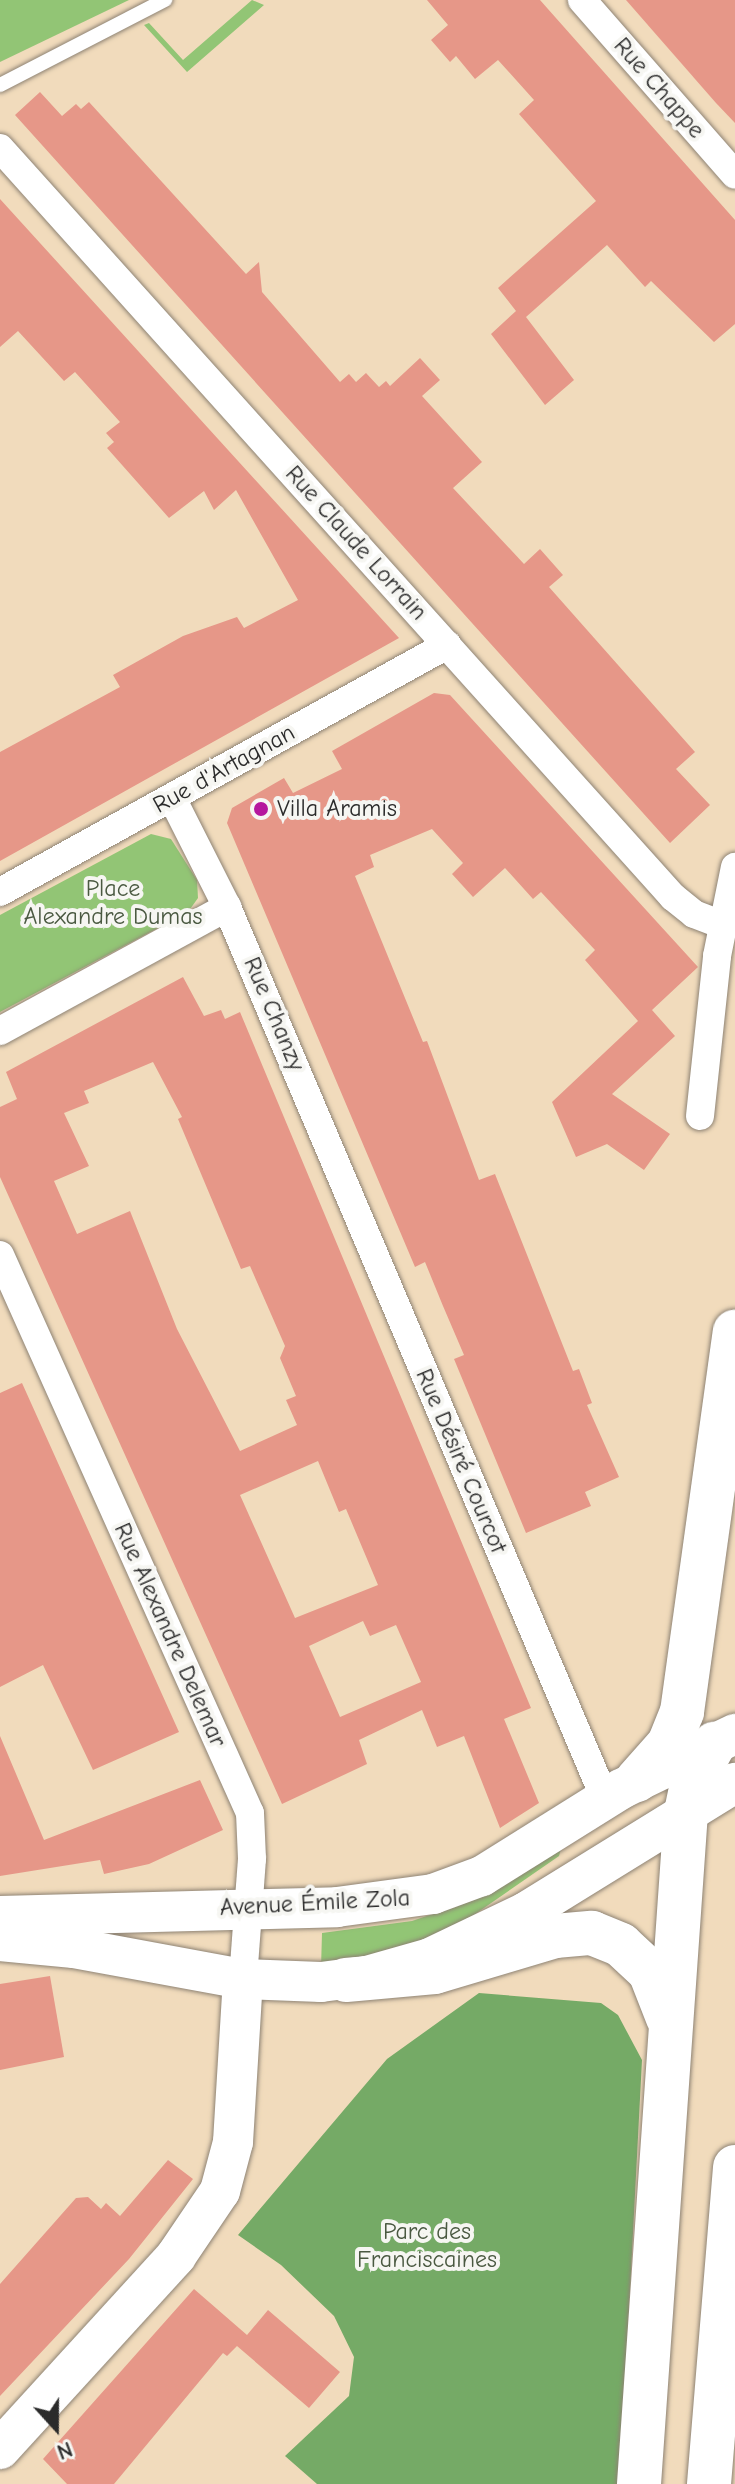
<!DOCTYPE html>
<meta charset="utf-8">
<style>
body{margin:0}
#map{position:relative;width:735px;height:2484px;overflow:hidden;background:#f1dbbc;font-family:"Comic Neue",sans-serif}
div>[style]{position:absolute}
[style*='--x']{left:calc(var(--x)*1px);top:calc(var(--y)*1px);width:calc(var(--w)*1px);rotate:calc(var(--a)*1deg)}
.green>*{inset:0;background:#92c575}
.forest>*{inset:0;background:#75aa66}
.building>*{inset:0;background:#e69788}
.roads{filter:drop-shadow(0 0 2px #8e8374) drop-shadow(0 0 2px #8e8374)}
.lane>*{height:14px;margin:-7px;padding:0 7px;transform-origin:7px;border-radius:7px;background:#fff}
.street>*{height:28px;margin:-14px;padding:0 14px;transform-origin:14px;border-radius:14px;background:#fff}
.secondary>*{height:40px;margin:-20px;padding:0 20px;transform-origin:20px;border-radius:20px;background:#fff}
.highway>*{height:44px;margin:-22px;padding:0 22px;transform-origin:22px;border-radius:22px;background:#fff}
.dots>*{width:22px;height:22px;translate:-50% -50%;box-sizing:border-box;border:4px solid #f6f6f2;border-radius:50%}
span{translate:-50% -50%;white-space:nowrap;text-align:center;line-height:1.15;-webkit-text-stroke:8px #f6f6f2;paint-order:stroke}
.street-label{font-size:24px;color:#2b2b2b}
.poi-label{font-size:24px;color:#2b2b2b}
.left{translate:0 -50%;text-align:left}
.park-label{font-size:24px;color:#4a5941}
.north{position:absolute;left:16px;top:2388px;width:80px;height:80px;-webkit-text-stroke:6px #f6f6f2;paint-order:stroke;rotate:159deg;font-size:22px;font-weight:700;line-height:32px;text-align:center;color:#2b2b2b}
.north::after{content:'';display:block;margin:auto;width:28px;height:36px;background:#2b2b2b;clip-path:polygon(50% 0,100% 100%,50% 72%,0 100%)}
</style>
<div id="map">
<div class="green">
<div style="clip-path:polygon(0 0,129px 0,0 62px)"></div>
<div style="clip-path:polygon(252px 0,264px 5px,187px 72px,144px 25px,149px 23px,183px 60px)"></div>
<div style="clip-path:polygon(151px 834px,171px 839px,197px 880px,198px 898px,188px 912px,0 1012px,0 915px)"></div>
<div style="clip-path:polygon(561px 1849px,559px 1856px,455px 1928px,391px 1955px,321px 1968px,322px 1933px,412px 1921px,471px 1901px)"></div>
</div>
<div class="forest">
<div style="clip-path:polygon(479px 1993px,601px 2003px,618px 2015px,642px 2060px,620px 2484px,317px 2484px,285px 2456px,349px 2396px,354px 2357px,334px 2316px,281px 2265px,238px 2235px,387px 2059px)"></div>
</div>
<div class="building">
<div style="clip-path:polygon(427px 0,540px 0,735px 220px,735px 324px,714px 342px,651px 281px,645px 287px,607px 245px,526px 317px,574px 380px,545px 405px,491px 334px,516px 311px,498px 288px,596px 201px,519px 114px,534px 100px,498px 60px,475px 79px,456px 56px,450px 62px,431px 40px,448px 25px)"></div>
<div style="clip-path:polygon(626px 0,735px 0,735px 123px,716px 103px)"></div>
<div style="clip-path:polygon(40px 92px,62px 116px,76px 104px,81px 109px,89px 102px,246px 274px,259px 262px,262px 292px,340px 382px,349px 374px,356px 382px,366px 373px,379px 387px,386px 381px,390px 386px,420px 358px,440px 380px,422px 396px,482px 462px,453px 488px,524px 564px,540px 549px,563px 575px,549px 587px,695px 752px,676px 769px,710px 805px,670px 843px,15px 115px)"></div>
<div style="clip-path:polygon(0 199px,399px 638px,0 861px,0 752px,120px 687px,113px 675px,183px 636px,237px 617px,244px 628px,298px 600px,236px 490px,214px 510px,204px 491px,169px 518px,107px 448px,114px 442px,106px 433px,120px 422px,75px 372px,64px 381px,18px 331px,0 347px)"></div>
<div style="clip-path:polygon(434px 693px,450px 695px,698px 967px,652px 1010px,675px 1036px,612px 1094px,670px 1134px,644px 1170px,607px 1144px,576px 1157px,552px 1102px,638px 1021px,585px 960px,595px 950px,541px 892px,533px 899px,505px 868px,473px 897px,452px 874px,463px 863px,432px 829px,370px 855px,374px 867px,355px 876px,423px 1042px,427px 1041px,479px 1180px,495px 1174px,573px 1371px,579px 1369px,592px 1403px,587px 1405px,619px 1477px,585px 1492px,591px 1506px,526px 1533px,454px 1359px,464px 1355px,443px 1306px,425px 1262px,415px 1267px,227px 823px,232px 808px,284px 778px,293px 793px,342px 769px,332px 751px)"></div>
<div style="clip-path:polygon(evenodd,183px 977px,204px 1016px,221px 1010px,225px 1019px,240px 1012px,531px 1708px,504px 1719px,539px 1803px,500px 1828px,464px 1736px,437px 1747px,422px 1710px,359px 1740px,367px 1764px,282px 1804px,0 1177px,0 1107px,17px 1099px,6px 1072px,183px 977px,153px 1062px,182px 1117px,178px 1119px,241px 1269px,250px 1266px,285px 1346px,280px 1358px,296px 1396px,286px 1400px,297px 1425px,240px 1451px,177px 1329px,130px 1211px,77px 1234px,54px 1181px,89px 1166px,64px 1113px,89px 1103px,84px 1091px,153px 1062px,183px 977px,318px 1461px,339px 1512px,346px 1509px,378px 1585px,295px 1618px,240px 1495px,318px 1461px,183px 977px,363px 1621px,370px 1636px,396px 1625px,421px 1682px,340px 1717px,309px 1646px,363px 1621px)"></div>
<div style="clip-path:polygon(22px 1383px,179px 1732px,93px 1770px,43px 1665px,0 1687px,0 1393px)"></div>
<div style="clip-path:polygon(0 1736px,44px 1840px,200px 1780px,223px 1830px,149px 1864px,104px 1874px,100px 1860px,0 1876px)"></div>
<div style="clip-path:polygon(50px 1976px,64px 2057px,0 2070px,0 1984px)"></div>
<div style="clip-path:polygon(168px 2160px,193px 2179px,129px 2259px,0 2396px,0 2284px,76px 2198px,88px 2197px,101px 2209px,106px 2203px,120px 2216px)"></div>
<div style="clip-path:polygon(194px 2289px,247px 2335px,268px 2310px,340px 2372px,309px 2408px,237px 2346px,227px 2356px,223px 2353px,114px 2484px,67px 2484px,43px 2459px)"></div>
</div>
<div class="roads">
<div class="lane">
<div style="--x:0;--y:85;--w:186;--a:-27.3"></div>
</div>
<div class="street">
<div style="--x:582;--y:0;--w:232;--a:48.8"></div>
<div style="--x:0;--y:148;--w:1007;--a:48.06"></div>
<div style="--x:673;--y:897;--w:27;--a:39"></div>
<div style="--x:694;--y:914;--w:30;--a:21"></div>
<div style="--x:172;--y:798;--w:122;--a:63.2"></div>
<div style="--x:227;--y:907;--w:969;--a:67.03"></div>
<div style="--x:0;--y:892;--w:511;--a:-28.92"></div>
<div style="--x:0;--y:1031;--w:259;--a:-28.6"></div>
<div style="--x:700;--y:1116;--w:161;--a:-83.9"></div>
<div style="--x:717;--y:956;--w:91;--a:-78.6"></div>
<div style="--x:0;--y:1255;--w:611;--a:65.87"></div>
<div style="--x:250;--y:1813;--w:46;--a:87.5"></div>
<div style="--x:252;--y:1859;--w:120;--a:94.3"></div>
</div>
<div class="secondary">
<div style="--x:0;--y:1916;--w:337;--a:-1.5"></div>
<div style="--x:337;--y:1907;--w:97;--a:-7.7"></div>
<div style="--x:433;--y:1894;--w:52;--a:-20.2"></div>
<div style="--x:482;--y:1876;--w:164;--a:-32"></div>
<div style="--x:621;--y:1789;--w:127;--a:-25.8"></div>
<div style="--x:0;--y:1941;--w:74;--a:5.4"></div>
<div style="--x:74;--y:1948;--w:172;--a:10.4"></div>
<div style="--x:243;--y:1979;--w:78;--a:2.2"></div>
<div style="--x:321;--y:1982;--w:46;--a:-7.4"></div>
<div style="--x:367;--y:1976;--w:66;--a:-15.9"></div>
<div style="--x:430;--y:1958;--w:106;--a:-25.6"></div>
<div style="--x:526;--y:1912;--w:246;--a:-31.7"></div>
<div style="--x:0;--y:2449;--w:261;--a:-47.6"></div>
<div style="--x:176;--y:2256;--w:78;--a:-55.9"></div>
<div style="--x:220;--y:2191;--w:51;--a:-75.1"></div>
<div style="--x:233;--y:2142;--w:163;--a:-86.5"></div>
</div>
<div class="highway">
<div style="--x:637;--y:1780;--w:48;--a:-48.4"></div>
<div style="--x:669;--y:1744;--w:35;--a:-68"></div>
<div style="--x:682;--y:1712;--w:384;--a:-82.1"></div>
<div style="--x:346;--y:1980;--w:89;--a:-5.1"></div>
<div style="--x:435;--y:1972;--w:125;--a:-16.7"></div>
<div style="--x:555;--y:1936;--w:37;--a:-5"></div>
<div style="--x:592;--y:1933;--w:31;--a:22"></div>
<div style="--x:621;--y:1945;--w:40;--a:43"></div>
<div style="--x:650;--y:1972;--w:49;--a:68.6"></div>
<div style="--x:639;--y:2484;--w:674;--a:-86"></div>
<div style="--x:686;--y:1812;--w:29;--a:-78"></div>
<div style="--x:692;--y:1784;--w:46;--a:-61.2"></div>
<div style="--x:709;--y:2484;--w:318;--a:-85.3"></div>
</div>
</div>
<div class="dots">
<div style="left:261px;top:809px;background:#b5179e"></div>
</div>
<div class="street-label">
<span style="left:659px;top:88px;rotate:49deg">Rue Chappe</span>
<span style="left:356px;top:543px;rotate:48deg">Rue Claude Lorrain</span>
<span style="left:224px;top:769px;rotate:-29deg">Rue d'Artagnan</span>
<span style="left:274px;top:1014px;rotate:67deg">Rue Chanzy</span>
<span style="left:461px;top:1461px;rotate:67deg">Rue Désiré Courcot</span>
<span style="left:170px;top:1635px;rotate:66deg">Rue Alexandre Delemar</span>
<span style="left:315px;top:1903px;rotate:-3deg">Avenue Émile Zola</span>
</div>
<div class="poi-label">
<span class="left" style="left:277px;top:809px">Villa Aramis</span>
</div>
<div class="park-label">
<span style="left:113px;top:903px">Place<br>Alexandre Dumas</span>
<span style="left:427px;top:2246px">Parc des<br>Franciscaines</span>
</div>
<div class="north">N</div>
</div>
